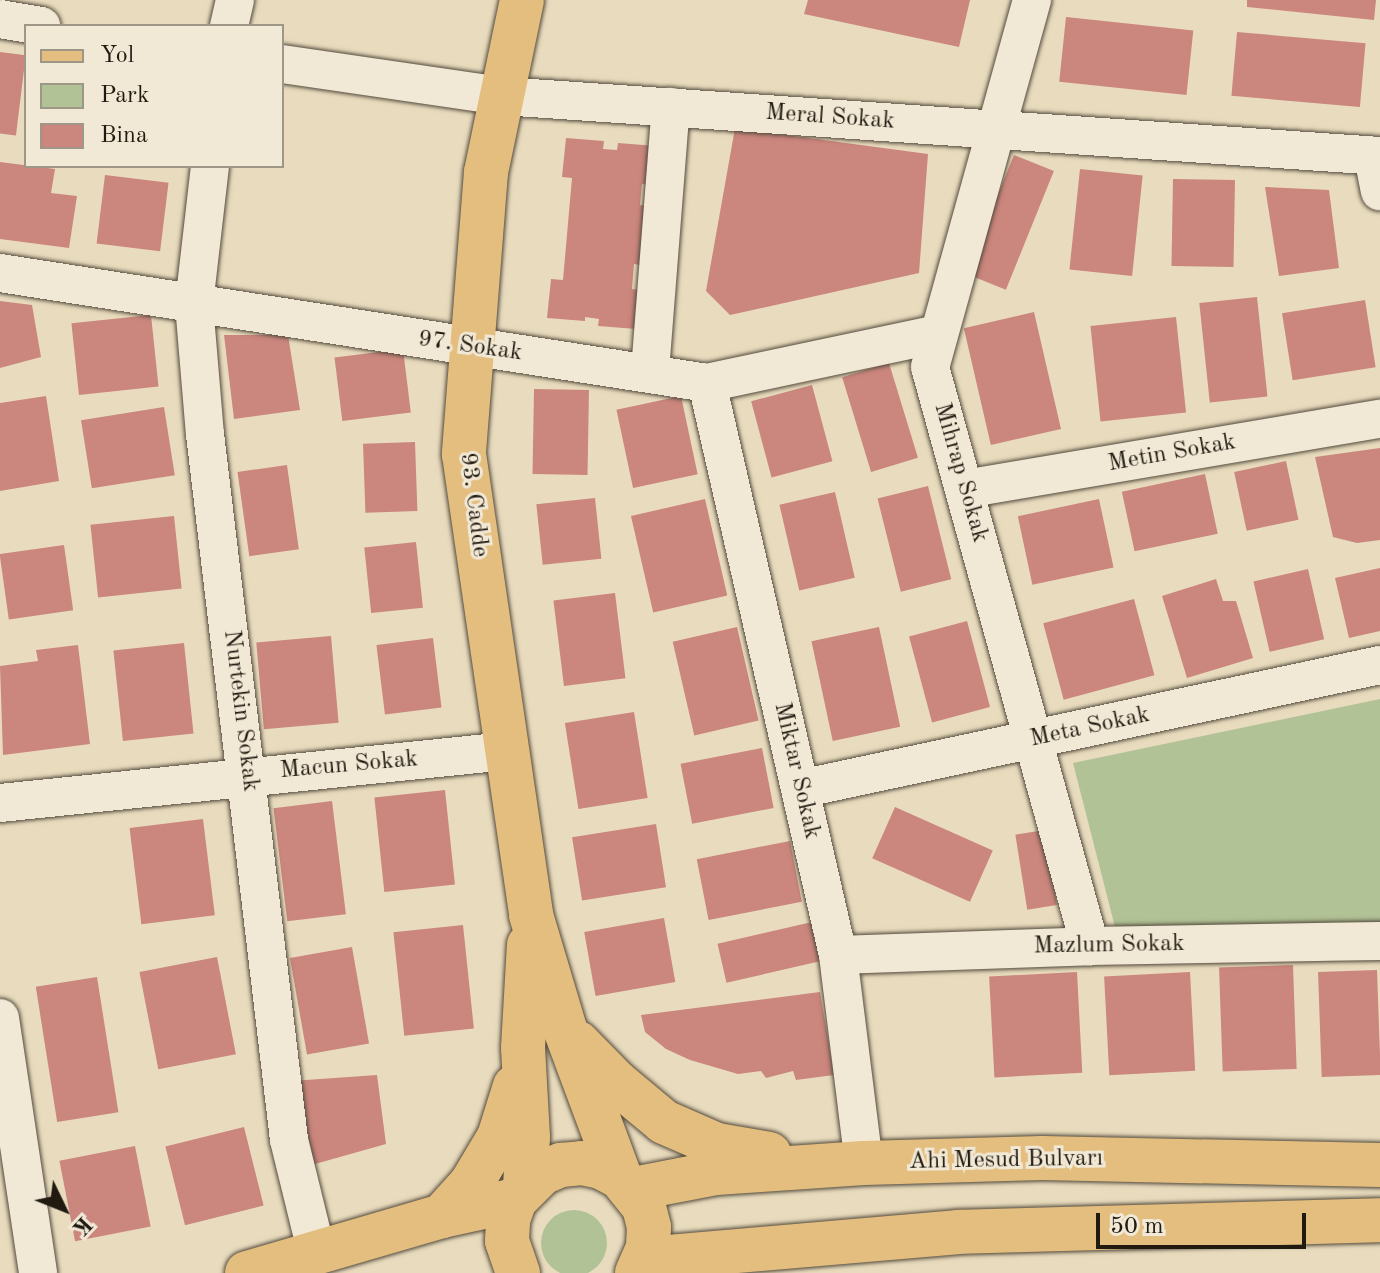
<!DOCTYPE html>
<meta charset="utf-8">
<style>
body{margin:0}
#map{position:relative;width:1380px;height:1273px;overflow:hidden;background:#e9dcbe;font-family:"Old Standard TT",serif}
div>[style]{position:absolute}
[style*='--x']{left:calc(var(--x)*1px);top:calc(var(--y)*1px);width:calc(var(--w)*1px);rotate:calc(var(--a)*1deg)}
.green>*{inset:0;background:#b1c296}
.round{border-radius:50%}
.building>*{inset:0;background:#cb867d;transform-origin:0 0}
.roads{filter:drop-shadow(0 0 2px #534a3c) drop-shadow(0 0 2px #534a3c)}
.minor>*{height:38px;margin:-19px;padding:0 19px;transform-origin:19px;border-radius:19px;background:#f1e8d5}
.major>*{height:44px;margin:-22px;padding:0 22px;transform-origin:22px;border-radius:22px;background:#e4be7f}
span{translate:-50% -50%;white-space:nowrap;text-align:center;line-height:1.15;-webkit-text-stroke:6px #f1e8d5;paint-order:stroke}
.street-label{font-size:24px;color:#211a11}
.legend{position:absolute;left:24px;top:24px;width:260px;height:144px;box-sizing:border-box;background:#f1e8d5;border:2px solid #9e9687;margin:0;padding:10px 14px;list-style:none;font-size:24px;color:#211a11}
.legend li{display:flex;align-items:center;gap:16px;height:40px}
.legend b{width:40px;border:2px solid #9e9687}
.north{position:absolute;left:24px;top:1169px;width:80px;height:80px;-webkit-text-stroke:6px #f1e8d5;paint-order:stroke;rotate:133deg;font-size:22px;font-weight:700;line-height:32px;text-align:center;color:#211a11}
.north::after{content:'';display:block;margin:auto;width:28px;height:36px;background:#211a11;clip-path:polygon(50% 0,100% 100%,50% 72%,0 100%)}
.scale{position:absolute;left:1096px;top:1213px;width:210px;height:36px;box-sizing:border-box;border:4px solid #211a11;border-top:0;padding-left:10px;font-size:24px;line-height:28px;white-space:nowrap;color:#211a11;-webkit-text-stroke:6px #f1e8d5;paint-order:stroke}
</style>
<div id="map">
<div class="green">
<div style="clip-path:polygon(1380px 699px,1380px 929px,1116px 931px,1073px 763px)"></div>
<div class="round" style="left:541px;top:1210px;width:66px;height:66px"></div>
</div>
<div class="building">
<div style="clip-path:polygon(808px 0,970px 0,959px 47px,804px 14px)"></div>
<div style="clip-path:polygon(1247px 0,1376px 0,1374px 20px,1247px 7px)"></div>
<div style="left:1066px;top:17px;width:128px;height:65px;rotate:6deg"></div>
<div style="left:1237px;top:32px;width:129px;height:64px;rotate:5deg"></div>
<div style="left:0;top:52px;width:26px;height:81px;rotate:7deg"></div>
<div style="clip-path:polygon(735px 128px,928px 154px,919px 273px,730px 315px,706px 291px)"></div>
<div style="clip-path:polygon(566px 138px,604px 141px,603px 149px,617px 150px,618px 143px,656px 146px,652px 185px,642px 184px,640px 205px,646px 206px,641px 265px,634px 264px,632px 289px,640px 290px,636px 329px,598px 326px,599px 319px,585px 317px,585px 321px,547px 318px,551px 279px,563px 280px,572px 178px,562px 177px)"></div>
<div style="left:1014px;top:155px;width:43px;height:128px;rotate:22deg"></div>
<div style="clip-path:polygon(0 162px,55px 169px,51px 193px,77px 196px,69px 248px,0 239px)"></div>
<div style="left:1080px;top:169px;width:63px;height:101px;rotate:6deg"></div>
<div style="left:105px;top:175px;width:64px;height:69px;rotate:7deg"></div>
<div style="left:1173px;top:179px;width:62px;height:87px;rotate:1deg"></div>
<div style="clip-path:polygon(1265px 187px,1329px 190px,1339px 268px,1279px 276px)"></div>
<div style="left:1257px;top:297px;width:100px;height:58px;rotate:84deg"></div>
<div style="left:1365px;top:300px;width:68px;height:84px;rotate:81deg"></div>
<div style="clip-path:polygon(0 301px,32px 305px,41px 357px,0 368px)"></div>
<div style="left:1034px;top:312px;width:120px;height:72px;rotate:77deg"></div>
<div style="left:151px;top:315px;width:72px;height:80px;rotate:84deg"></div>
<div style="left:1176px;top:317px;width:96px;height:86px;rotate:84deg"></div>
<div style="clip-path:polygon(224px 335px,288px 335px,300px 410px,234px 419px)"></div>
<div style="left:403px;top:349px;width:64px;height:69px;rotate:83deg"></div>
<div style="left:889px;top:363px;width:99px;height:49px;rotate:73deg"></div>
<div style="left:812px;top:385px;width:79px;height:63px;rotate:75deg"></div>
<div style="left:534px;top:389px;width:55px;height:85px;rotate:1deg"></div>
<div style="clip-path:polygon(46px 396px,59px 481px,0 491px,0 403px)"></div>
<div style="left:681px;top:396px;width:80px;height:66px;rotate:78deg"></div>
<div style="left:164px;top:407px;width:69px;height:84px;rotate:81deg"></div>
<div style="left:415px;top:442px;width:69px;height:52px;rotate:88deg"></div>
<div style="clip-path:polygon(1380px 448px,1380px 540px,1357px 543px,1333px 537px,1315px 457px)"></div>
<div style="left:1286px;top:461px;width:60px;height:53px;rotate:78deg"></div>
<div style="left:287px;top:465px;width:85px;height:50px;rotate:82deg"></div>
<div style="left:1205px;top:474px;width:61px;height:85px;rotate:78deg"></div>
<div style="left:928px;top:486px;width:96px;height:52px;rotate:76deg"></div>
<div style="left:835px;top:492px;width:88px;height:57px;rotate:77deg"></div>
<div style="left:595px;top:498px;width:61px;height:59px;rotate:84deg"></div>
<div style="left:705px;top:499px;width:99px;height:76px;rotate:77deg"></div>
<div style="left:1099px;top:499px;width:70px;height:83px;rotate:78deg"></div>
<div style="left:174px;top:516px;width:73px;height:84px;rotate:84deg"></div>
<div style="left:416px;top:542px;width:66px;height:52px;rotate:84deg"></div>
<div style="left:64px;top:545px;width:66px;height:65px;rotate:82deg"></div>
<div style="clip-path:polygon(1380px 568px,1380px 631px,1349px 638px,1335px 578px)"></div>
<div style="left:1308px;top:569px;width:72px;height:56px;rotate:77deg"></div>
<div style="clip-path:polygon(1216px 579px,1223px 601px,1236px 601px,1253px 658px,1187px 678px,1162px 596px)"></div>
<div style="left:615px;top:593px;width:86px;height:62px;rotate:83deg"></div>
<div style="left:1134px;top:599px;width:79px;height:94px;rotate:75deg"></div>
<div style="left:967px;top:621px;width:89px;height:60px;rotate:75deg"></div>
<div style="left:737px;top:627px;width:96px;height:66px;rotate:77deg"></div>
<div style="left:879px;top:627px;width:102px;height:69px;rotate:78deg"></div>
<div style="left:331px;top:636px;width:87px;height:75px;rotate:85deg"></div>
<div style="left:433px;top:638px;width:70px;height:57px;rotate:83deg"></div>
<div style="left:184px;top:643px;width:91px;height:71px;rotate:84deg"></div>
<div style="clip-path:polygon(78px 645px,90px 744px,3px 755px,0 666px,38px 661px,36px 650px)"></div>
<div style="left:634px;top:712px;width:87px;height:70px;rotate:81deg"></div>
<div style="left:762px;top:748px;width:61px;height:83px;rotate:79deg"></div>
<div style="left:445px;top:790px;width:95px;height:71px;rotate:84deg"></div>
<div style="left:332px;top:801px;width:114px;height:59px;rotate:83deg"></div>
<div style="left:895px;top:807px;width:107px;height:56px;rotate:24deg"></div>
<div style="left:203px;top:819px;width:97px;height:74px;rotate:83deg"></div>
<div style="left:656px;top:824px;width:64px;height:85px;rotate:81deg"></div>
<div style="left:1045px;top:830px;width:76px;height:30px;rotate:81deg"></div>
<div style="left:790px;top:841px;width:62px;height:95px;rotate:79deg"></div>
<div style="left:664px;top:918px;width:65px;height:81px;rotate:80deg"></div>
<div style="left:812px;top:922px;width:40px;height:97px;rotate:77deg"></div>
<div style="left:463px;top:925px;width:104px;height:70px;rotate:84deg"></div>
<div style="left:352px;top:947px;width:98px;height:63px;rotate:80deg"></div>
<div style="left:217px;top:957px;width:99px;height:79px;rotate:79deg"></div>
<div style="left:1293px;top:965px;width:104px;height:74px;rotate:88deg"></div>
<div style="left:1377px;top:970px;width:105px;height:59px;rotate:88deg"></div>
<div style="left:1077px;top:972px;width:101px;height:88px;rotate:87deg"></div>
<div style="left:1190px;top:972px;width:99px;height:86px;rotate:87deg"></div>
<div style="left:97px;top:977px;width:137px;height:62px;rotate:81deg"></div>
<div style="clip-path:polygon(820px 992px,834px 1075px,796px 1080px,793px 1071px,766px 1078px,761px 1071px,738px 1074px,690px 1060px,666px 1049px,645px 1032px,641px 1015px)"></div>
<div style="clip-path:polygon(377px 1075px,386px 1144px,308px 1166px,292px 1081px)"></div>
<div style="left:244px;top:1127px;width:81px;height:81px;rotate:76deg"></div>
<div style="left:135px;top:1146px;width:82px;height:77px;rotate:79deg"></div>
</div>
<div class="roads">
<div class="minor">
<div style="--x:1032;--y:0;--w:381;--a:105.5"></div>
<div style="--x:930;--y:367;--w:601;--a:74.55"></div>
<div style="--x:0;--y:19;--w:42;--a:9.7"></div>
<div style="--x:229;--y:26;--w:27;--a:-77"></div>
<div style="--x:282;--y:64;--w:222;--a:8.3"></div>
<div style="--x:502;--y:96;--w:880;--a:3.91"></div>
<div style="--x:1373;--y:156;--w:36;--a:79"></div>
<div style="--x:210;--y:166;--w:139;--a:96.6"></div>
<div style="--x:194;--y:304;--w:130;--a:85.2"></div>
<div style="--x:205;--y:434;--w:711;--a:83.21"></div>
<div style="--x:289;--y:1140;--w:117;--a:76.2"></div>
<div style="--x:0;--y:273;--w:716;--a:8.84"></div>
<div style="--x:707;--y:383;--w:236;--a:-12"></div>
<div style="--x:650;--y:371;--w:265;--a:-85.5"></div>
<div style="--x:707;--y:383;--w:587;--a:77.1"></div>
<div style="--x:838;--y:955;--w:210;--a:82.9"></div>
<div style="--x:964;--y:489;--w:422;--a:-9.6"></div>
<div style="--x:800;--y:789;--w:593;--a:-12.07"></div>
<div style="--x:0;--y:803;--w:510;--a:-5.86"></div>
<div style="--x:838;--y:955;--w:252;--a:-2"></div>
<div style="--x:1090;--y:946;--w:290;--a:-1"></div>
<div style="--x:0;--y:1018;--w:258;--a:81.5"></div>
</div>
<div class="major">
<div style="--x:522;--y:0;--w:176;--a:101.8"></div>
<div style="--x:486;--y:172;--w:283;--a:94.5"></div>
<div style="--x:464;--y:454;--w:466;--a:81.7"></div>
<div style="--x:531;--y:915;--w:119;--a:73.4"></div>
<div style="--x:565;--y:1029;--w:158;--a:69.6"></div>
<div style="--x:578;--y:1043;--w:54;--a:45.7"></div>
<div style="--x:616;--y:1082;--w:62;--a:39.8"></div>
<div style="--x:664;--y:1122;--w:58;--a:23.5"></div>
<div style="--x:717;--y:1145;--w:53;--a:9.8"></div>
<div style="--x:525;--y:1186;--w:49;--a:-86.5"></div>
<div style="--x:528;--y:1137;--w:89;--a:-93.2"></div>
<div style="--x:523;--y:1048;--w:103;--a:-86.7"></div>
<div style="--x:633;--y:1189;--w:85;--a:-10.9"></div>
<div style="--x:716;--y:1173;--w:148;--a:-3.9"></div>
<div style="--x:864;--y:1163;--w:178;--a:-1.6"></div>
<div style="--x:1042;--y:1158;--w:338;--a:1.2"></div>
<div style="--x:442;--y:1216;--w:43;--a:-47.8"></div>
<div style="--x:471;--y:1184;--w:55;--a:-59.2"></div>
<div style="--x:499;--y:1137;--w:53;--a:-72.6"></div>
<div style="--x:644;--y:1259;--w:315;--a:-4.9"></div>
<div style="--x:958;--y:1232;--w:422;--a:-1.6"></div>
<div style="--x:247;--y:1273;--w:203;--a:-16.3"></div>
<div style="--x:442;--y:1216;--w:75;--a:-12.4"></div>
<div style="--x:518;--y:1273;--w:34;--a:-109"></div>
<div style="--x:507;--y:1241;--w:21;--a:-87"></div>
<div style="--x:508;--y:1220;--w:21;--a:-71"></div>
<div style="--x:515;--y:1200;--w:38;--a:-45"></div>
<div style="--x:542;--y:1173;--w:21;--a:-23"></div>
<div style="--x:561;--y:1165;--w:21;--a:-5"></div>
<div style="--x:582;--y:1163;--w:19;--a:12"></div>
<div style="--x:601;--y:1167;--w:21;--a:28"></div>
<div style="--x:620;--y:1177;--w:38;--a:51"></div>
<div style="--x:644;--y:1207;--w:21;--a:76"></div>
<div style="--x:649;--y:1227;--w:21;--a:93"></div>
<div style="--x:648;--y:1248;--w:27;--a:114"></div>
</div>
</div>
<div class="street-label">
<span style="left:830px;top:118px;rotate:4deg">Meral Sokak</span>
<span style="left:470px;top:347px;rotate:8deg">97. Sokak</span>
<span style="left:1172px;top:454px;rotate:-10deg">Metin Sokak</span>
<span style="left:960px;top:473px;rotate:74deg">Mihrap Sokak</span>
<span style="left:473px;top:505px;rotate:83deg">93. Cadde</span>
<span style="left:240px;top:711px;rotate:83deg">Nurtekin Sokak</span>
<span style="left:1090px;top:728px;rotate:-12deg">Meta Sokak</span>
<span style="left:349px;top:766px;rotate:-5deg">Macun Sokak</span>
<span style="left:796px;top:771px;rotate:77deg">Miktar Sokak</span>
<span style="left:1109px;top:946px;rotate:-1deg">Mazlum Sokak</span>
<span style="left:1006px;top:1161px;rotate:-1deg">Ahi Mesud Bulvarı</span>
</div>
<ul class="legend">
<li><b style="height:10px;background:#e4be7f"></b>Yol</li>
<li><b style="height:22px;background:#b1c296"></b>Park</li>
<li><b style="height:22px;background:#cb867d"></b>Bina</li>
</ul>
<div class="north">K</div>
<div class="scale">50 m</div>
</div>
